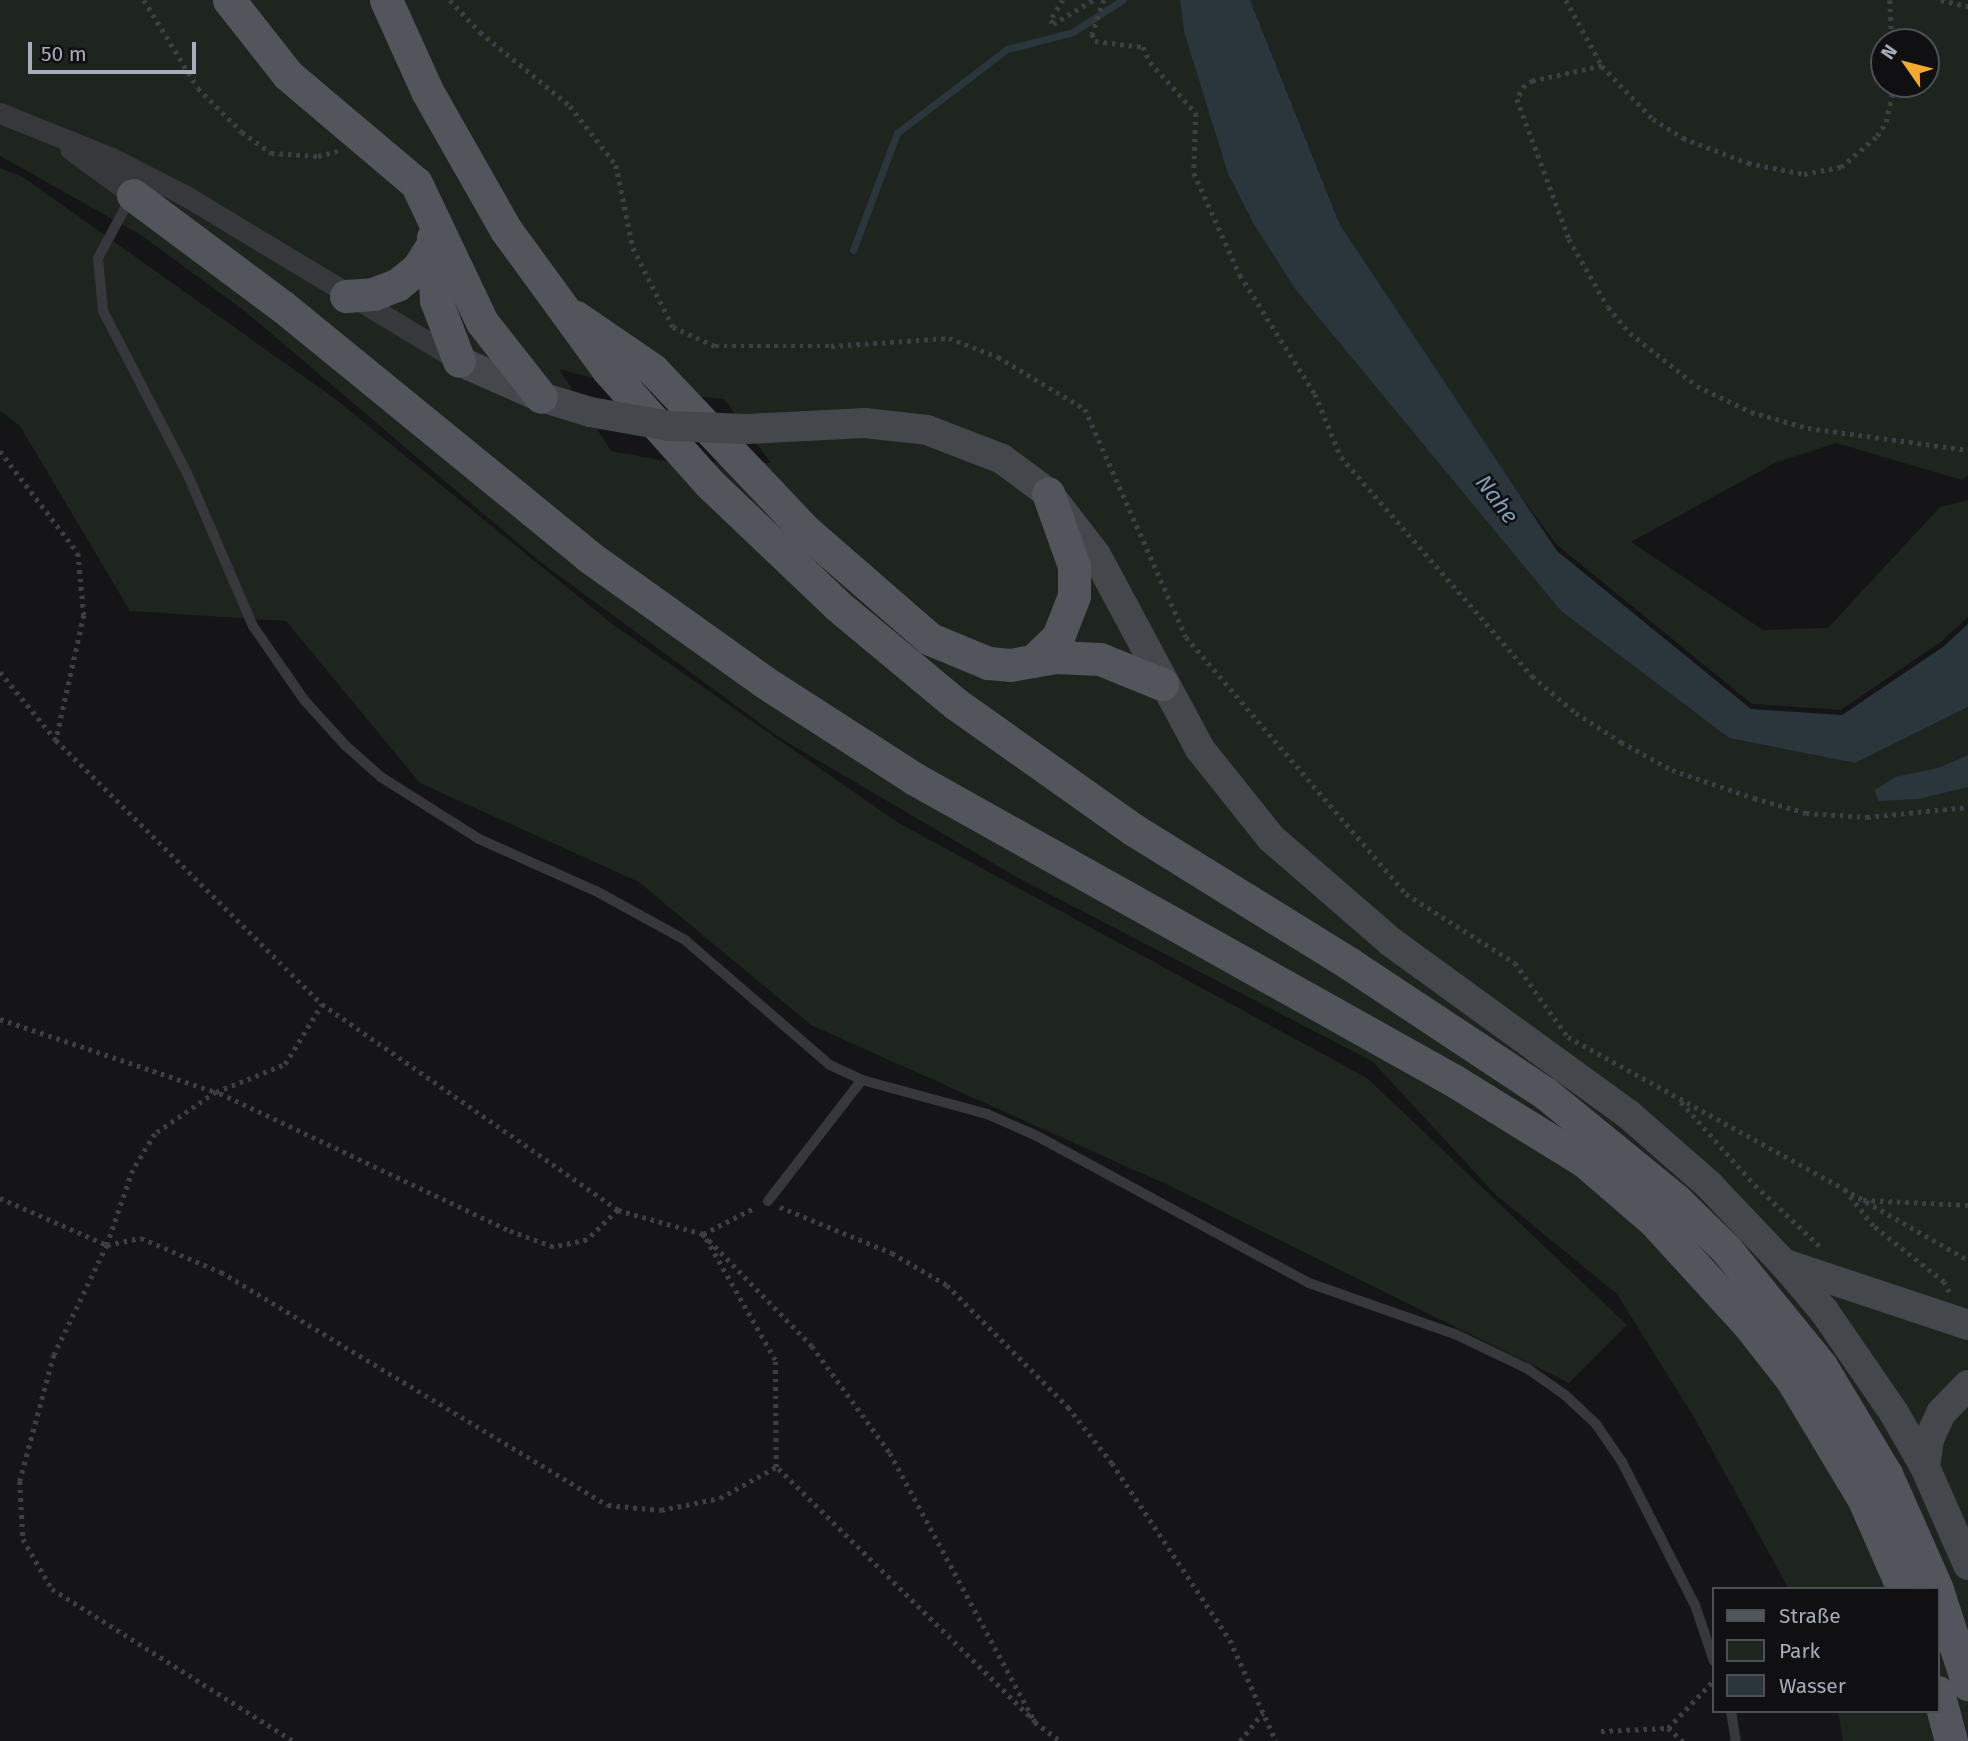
<!DOCTYPE html>
<meta charset="utf-8">
<style>
body{margin:0}
#map{position:relative;width:1968px;height:1741px;overflow:hidden;background:#151517;font-family:"Fira Sans",sans-serif}
div>[style]{position:absolute}
[style*='--x']{left:calc(var(--x)*1px);top:calc(var(--y)*1px);width:calc(var(--w)*1px);rotate:calc(var(--a)*1deg)}
.green>*{inset:0;background:#1d251e}
.water>*{inset:0;background:#2b353c}
.stream>*{height:7px;margin:-3.5px;padding:0 3.5px;transform-origin:3.5px;border-radius:3.5px;background:#2b353c}
.path>*{height:4.5px;margin-top:-2.25px;transform-origin:0;background:repeating-linear-gradient(90deg,#3c3f43 0 3.5px,transparent 0 8.5px)}
.lane>*{height:10px;margin:-5px;padding:0 5px;transform-origin:5px;border-radius:5px;background:#36383c}
.street>*{height:21px;margin:-10.5px;padding:0 10.5px;transform-origin:10.5px;border-radius:10.5px;background:#36383c}
.secondary>*{height:30px;margin:-15px;padding:0 15px;transform-origin:15px;border-radius:15px;background:#44474c}
.primary>*{height:33px;margin:-16.5px;padding:0 16.5px;transform-origin:16.5px;border-radius:16.5px;background:#52555b}
.secondary-bridge>*{height:30px;margin:-15px;padding:0 15px;transform-origin:15px;border-radius:15px;background:#44474c}
span{translate:-50% -50%;white-space:nowrap;text-align:center;line-height:1.15;-webkit-text-stroke:5px #101012;paint-order:stroke}
.water-label{font-size:23px;color:#7d9db4;font-style:italic}
.legend{position:absolute;left:1712px;top:1587px;width:228px;height:126px;box-sizing:border-box;background:#101012;border:2px solid #4c4f54;margin:0;padding:9px 12px;list-style:none;font-size:21px;color:#a7adb8}
.legend li{display:flex;align-items:center;gap:14px;height:35px}
.legend b{width:35px;border:2px solid #4c4f54}
.north{position:absolute;left:1870px;top:28px;width:70px;height:70px;box-sizing:border-box;background:#101012;border:2px solid #4c4f54;border-radius:50%;rotate:305deg;font-size:19px;font-weight:700;line-height:28px;text-align:center;color:#a7adb8}
.north::after{content:'';display:block;margin:auto;width:24px;height:32px;background:#f6a92e;clip-path:polygon(50% 0,100% 100%,50% 72%,0 100%)}
.scale{position:absolute;left:28px;top:42px;width:168px;height:32px;box-sizing:border-box;border:4px solid #a7adb8;border-top:0;padding-left:9px;font-size:21px;line-height:24px;white-space:nowrap;color:#a7adb8;-webkit-text-stroke:5px #101012;paint-order:stroke}
</style>
<div id="map">
<div class="green">
<div style="clip-path:polygon(evenodd,0 0,1180px 0,1184px 32px,1228px 174px,1253px 223px,1295px 289px,1561px 611px,1729px 738px,1855px 763px,1968px 707px,1968px 1741px,1843px 1741px,1838px 1711px,1938px 1711px,1938px 1589px,1789px 1589px,1692px 1414px,1617px 1294px,1496px 1195px,1372px 1061px,1022px 880px,780px 738px,539px 561px,246px 312px,141px 235px,0 156px,0 0,559px 369px,639px 391px,724px 399px,771px 463px,670px 462px,611px 451px,559px 369px)"></div>
<div style="clip-path:polygon(evenodd,1250px 0,1968px 0,1968px 475px,1962px 480px,1836px 443px,1775px 463px,1631px 542px,1763px 630px,1828px 628px,1940px 507px,1968px 500px,1968px 617px,1942px 641px,1841px 710px,1752px 704px,1556px 544px,1479px 439px,1340px 225px,1250px 0,1884px 42px,1926px 42px,1926px 84px,1884px 84px,1884px 42px)"></div>
<div style="clip-path:polygon(0 168px,23px 177px,334px 398px,611px 623px,897px 822px,1367px 1078px,1627px 1325px,1569px 1383px,1168px 1185px,811px 1025px,639px 882px,420px 783px,286px 621px,130px 611px,20px 426px,0 411px)"></div>
</div>
<div class="water">
<div style="clip-path:polygon(1180px 0,1250px 0,1340px 225px,1557px 551px,1751px 709px,1842px 715px,1943px 647px,1968px 624px,1968px 707px,1855px 763px,1729px 738px,1561px 611px,1295px 289px,1253px 223px,1228px 174px,1184px 32px)"></div>
<div style="clip-path:polygon(1968px 755px,1968px 787px,1918px 799px,1878px 801px,1875px 790px,1895px 777px,1938px 768px)"></div>
</div>
<div class="stream">
<div style="--x:853;--y:250;--w:125;--a:-69.4"></div>
<div style="--x:897;--y:133;--w:138;--a:-37.4"></div>
<div style="--x:1007;--y:49;--w:68;--a:-14.4"></div>
<div style="--x:1073;--y:32;--w:59;--a:-33.1"></div>
</div>
<div class="path">
<div style="--x:144;--y:0;--w:103;--a:58.5"></div>
<div style="--x:198;--y:88;--w:62;--a:45"></div>
<div style="--x:242;--y:132;--w:36;--a:36"></div>
<div style="--x:271;--y:153;--w:47;--a:3.7"></div>
<div style="--x:318;--y:156;--w:21;--a:-14"></div>
<div style="--x:450;--y:0;--w:44;--a:46.8"></div>
<div style="--x:480;--y:32;--w:117;--a:39.4"></div>
<div style="--x:570;--y:106;--w:75;--a:52.1"></div>
<div style="--x:616;--y:165;--w:85;--a:78.4"></div>
<div style="--x:633;--y:248;--w:89;--a:63.1"></div>
<div style="--x:673;--y:327;--w:46;--a:24.3"></div>
<div style="--x:715;--y:346;--w:116;--a:0"></div>
<div style="--x:831;--y:346;--w:118;--a:-3.9"></div>
<div style="--x:949;--y:338;--w:53;--a:21.2"></div>
<div style="--x:998;--y:357;--w:101;--a:30.9"></div>
<div style="--x:1085;--y:409;--w:249;--a:66.1"></div>
<div style="--x:1186;--y:637;--w:338;--a:49.4"></div>
<div style="--x:1406;--y:894;--w:129;--a:32.3"></div>
<div style="--x:1515;--y:963;--w:91;--a:54.4"></div>
<div style="--x:1568;--y:1037;--w:315;--a:28.8"></div>
<div style="--x:1063;--y:0;--w:23;--a:121"></div>
<div style="--x:1051;--y:20;--w:4;--a:63"></div>
<div style="--x:1053;--y:24;--w:47;--a:-31"></div>
<div style="--x:1104;--y:0;--w:36;--a:109"></div>
<div style="--x:1092;--y:34;--w:8;--a:67"></div>
<div style="--x:1095;--y:41;--w:48;--a:7.1"></div>
<div style="--x:1143;--y:47;--w:17;--a:65"></div>
<div style="--x:1150;--y:62;--w:69;--a:48"></div>
<div style="--x:1196;--y:113;--w:60;--a:91.9"></div>
<div style="--x:1194;--y:173;--w:112;--a:65.7"></div>
<div style="--x:1240;--y:275;--w:141;--a:57.8"></div>
<div style="--x:1315;--y:394;--w:68;--a:67.6"></div>
<div style="--x:1341;--y:457;--w:291;--a:48.9"></div>
<div style="--x:1532;--y:676;--w:57;--a:40.1"></div>
<div style="--x:1576;--y:713;--w:54;--a:32.8"></div>
<div style="--x:1621;--y:742;--w:58;--a:28.8"></div>
<div style="--x:1672;--y:770;--w:87;--a:18.9"></div>
<div style="--x:1754;--y:798;--w:54;--a:16.1"></div>
<div style="--x:1806;--y:813;--w:61;--a:3.8"></div>
<div style="--x:1867;--y:817;--w:101;--a:-5.7"></div>
<div style="--x:1566;--y:0;--w:75;--a:61.4"></div>
<div style="--x:1602;--y:66;--w:74;--a:46.1"></div>
<div style="--x:1653;--y:119;--w:36;--a:32"></div>
<div style="--x:1683;--y:138;--w:70;--a:21"></div>
<div style="--x:1748;--y:163;--w:57;--a:11.1"></div>
<div style="--x:1804;--y:174;--w:38;--a:-11"></div>
<div style="--x:1841;--y:167;--w:48;--a:-40.7"></div>
<div style="--x:1877;--y:136;--w:17;--a:-57"></div>
<div style="--x:1886;--y:122;--w:39;--a:-78"></div>
<div style="--x:1890;--y:0;--w:42;--a:87.3"></div>
<div style="--x:1941;--y:0;--w:28;--a:13"></div>
<div style="--x:1602;--y:66;--w:71;--a:167.7"></div>
<div style="--x:1533;--y:81;--w:9;--a:153"></div>
<div style="--x:1525;--y:85;--w:16;--a:120"></div>
<div style="--x:1517;--y:99;--w:149;--a:69.6"></div>
<div style="--x:1569;--y:239;--w:78;--a:60.2"></div>
<div style="--x:1608;--y:307;--w:34;--a:50"></div>
<div style="--x:1630;--y:333;--w:85;--a:38.3"></div>
<div style="--x:1697;--y:386;--w:60;--a:25.7"></div>
<div style="--x:1751;--y:412;--w:59;--a:15.7"></div>
<div style="--x:1808;--y:428;--w:162;--a:7.8"></div>
<div style="--x:0;--y:451;--w:128;--a:52.6"></div>
<div style="--x:78;--y:553;--w:62;--a:84.5"></div>
<div style="--x:84;--y:615;--w:128;--a:102.6"></div>
<div style="--x:0;--y:672;--w:88;--a:50.5"></div>
<div style="--x:56;--y:740;--w:375;--a:44.8"></div>
<div style="--x:322;--y:1004;--w:361;--a:34.8"></div>
<div style="--x:618;--y:1210;--w:88;--a:15.8"></div>
<div style="--x:703;--y:1234;--w:59;--a:-27"></div>
<div style="--x:0;--y:1019;--w:228;--a:18.7"></div>
<div style="--x:216;--y:1092;--w:74;--a:-22.1"></div>
<div style="--x:285;--y:1064;--w:70;--a:-58.3"></div>
<div style="--x:1681;--y:1102;--w:111;--a:48.3"></div>
<div style="--x:1755;--y:1185;--w:93;--a:43.3"></div>
<div style="--x:0;--y:1198;--w:117;--a:23.7"></div>
<div style="--x:107;--y:1245;--w:122;--a:115.7"></div>
<div style="--x:54;--y:1355;--w:131;--a:105.1"></div>
<div style="--x:20;--y:1481;--w:58;--a:87"></div>
<div style="--x:23;--y:1539;--w:58;--a:59.9"></div>
<div style="--x:52;--y:1589;--w:285;--a:32.2"></div>
<div style="--x:1863;--y:1200;--w:105;--a:2.7"></div>
<div style="--x:780;--y:1207;--w:121;--a:22.3"></div>
<div style="--x:892;--y:1253;--w:64;--a:30.2"></div>
<div style="--x:947;--y:1285;--w:172;--a:45.2"></div>
<div style="--x:1068;--y:1407;--w:71;--a:51.8"></div>
<div style="--x:1112;--y:1463;--w:213;--a:56.3"></div>
<div style="--x:1230;--y:1640;--w:111;--a:65.5"></div>
<div style="--x:618;--y:1210;--w:43;--a:135.9"></div>
<div style="--x:587;--y:1240;--w:35;--a:168"></div>
<div style="--x:553;--y:1247;--w:49;--a:-159.7"></div>
<div style="--x:507;--y:1230;--w:322;--a:-154.6"></div>
<div style="--x:216;--y:1092;--w:74;--a:145.5"></div>
<div style="--x:155;--y:1134;--w:42;--a:121.4"></div>
<div style="--x:133;--y:1170;--w:79;--a:109.1"></div>
<div style="--x:107;--y:1245;--w:35;--a:-12"></div>
<div style="--x:141;--y:1238;--w:87;--a:23"></div>
<div style="--x:221;--y:1272;--w:452;--a:31.1"></div>
<div style="--x:608;--y:1505;--w:53;--a:5.4"></div>
<div style="--x:661;--y:1510;--w:60;--a:-11.5"></div>
<div style="--x:720;--y:1498;--w:64;--a:-29"></div>
<div style="--x:776;--y:1467;--w:107;--a:-90.5"></div>
<div style="--x:775;--y:1360;--w:145;--a:-119.7"></div>
<div style="--x:703;--y:1234;--w:156;--a:45.8"></div>
<div style="--x:812;--y:1346;--w:132;--a:53.9"></div>
<div style="--x:890;--y:1453;--w:306;--a:61.7"></div>
<div style="--x:1035;--y:1722;--w:363;--a:-135.4"></div>
<div style="--x:1949;--y:1292;--w:11;--a:-117"></div>
<div style="--x:1944;--y:1282;--w:90;--a:-141.7"></div>
<div style="--x:1873;--y:1226;--w:47;--a:-128.1"></div>
<div style="--x:1844;--y:1189;--w:143;--a:29.8"></div>
<div style="--x:1035;--y:1722;--w:31;--a:37"></div>
<div style="--x:1668;--y:1728;--w:20;--a:41"></div>
<div style="--x:1601;--y:1731;--w:67;--a:-2.6"></div>
<div style="--x:1668;--y:1728;--w:66;--a:-46.2"></div>
<div style="--x:1240;--y:1741;--w:36;--a:-51"></div>
</div>
<div class="lane">
<div style="--x:131;--y:197;--w:69;--a:118.4"></div>
<div style="--x:98;--y:258;--w:53;--a:84.6"></div>
<div style="--x:103;--y:311;--w:182;--a:62.6"></div>
<div style="--x:187;--y:473;--w:167;--a:66.7"></div>
<div style="--x:253;--y:626;--w:91;--a:55.3"></div>
<div style="--x:305;--y:701;--w:61;--a:47.7"></div>
<div style="--x:346;--y:746;--w:47;--a:41.5"></div>
<div style="--x:381;--y:777;--w:116;--a:32.3"></div>
<div style="--x:479;--y:839;--w:128;--a:24"></div>
<div style="--x:596;--y:891;--w:102;--a:28.8"></div>
<div style="--x:685;--y:940;--w:191;--a:40.8"></div>
<div style="--x:830;--y:1065;--w:35;--a:25"></div>
<div style="--x:862;--y:1080;--w:130;--a:15.2"></div>
<div style="--x:987;--y:1114;--w:55;--a:23.7"></div>
<div style="--x:1037;--y:1136;--w:309;--a:28.4"></div>
<div style="--x:1309;--y:1283;--w:155;--a:19.3"></div>
<div style="--x:1455;--y:1334;--w:81;--a:25.6"></div>
<div style="--x:1528;--y:1369;--w:45;--a:35.1"></div>
<div style="--x:1565;--y:1395;--w:42;--a:43.1"></div>
<div style="--x:1596;--y:1424;--w:46;--a:55.6"></div>
<div style="--x:1622;--y:1462;--w:161;--a:63"></div>
<div style="--x:1695;--y:1605;--w:59;--a:71.3"></div>
<div style="--x:768;--y:1201;--w:153;--a:-52.2"></div>
<div style="--x:1731;--y:1711;--w:30;--a:81"></div>
</div>
<div class="street">
<div style="--x:0;--y:113;--w:121;--a:21.9"></div>
<div style="--x:112;--y:158;--w:83;--a:27.2"></div>
<div style="--x:186;--y:196;--w:319;--a:31.1"></div>
<div style="--x:70;--y:149;--w:78;--a:36.1"></div>
</div>
<div class="secondary">
<div style="--x:459;--y:361;--w:90;--a:23.7"></div>
<div style="--x:541;--y:397;--w:51;--a:17"></div>
<div style="--x:747;--y:429;--w:118;--a:-2.9"></div>
<div style="--x:865;--y:423;--w:62;--a:6.4"></div>
<div style="--x:927;--y:430;--w:80;--a:21.1"></div>
<div style="--x:1002;--y:459;--w:57;--a:36.5"></div>
<div style="--x:1048;--y:493;--w:78;--a:52.3"></div>
<div style="--x:1096;--y:555;--w:220;--a:61.8"></div>
<div style="--x:1200;--y:749;--w:114;--a:51.4"></div>
<div style="--x:1271;--y:838;--w:159;--a:40.9"></div>
<div style="--x:1391;--y:942;--w:293;--a:36"></div>
<div style="--x:1628;--y:1114;--w:108;--a:41.2"></div>
<div style="--x:1709;--y:1185;--w:109;--a:46.5"></div>
<div style="--x:1784;--y:1264;--w:62;--a:49.6"></div>
<div style="--x:1824;--y:1311;--w:124;--a:55.5"></div>
<div style="--x:1894;--y:1413;--w:62;--a:60.1"></div>
<div style="--x:1925;--y:1467;--w:107;--a:66.3"></div>
<div style="--x:1785;--y:1264;--w:193;--a:18.4"></div>
<div style="--x:1925;--y:1467;--w:28;--a:-82"></div>
<div style="--x:1929;--y:1439;--w:29;--a:-65"></div>
<div style="--x:1941;--y:1413;--w:39;--a:-46"></div>
</div>
<div class="primary">
<div style="--x:229;--y:0;--w:95;--a:51.8"></div>
<div style="--x:288;--y:75;--w:167;--a:40.2"></div>
<div style="--x:416;--y:183;--w:154;--a:64.6"></div>
<div style="--x:482;--y:322;--w:95;--a:51.8"></div>
<div style="--x:386;--y:0;--w:100;--a:65.7"></div>
<div style="--x:427;--y:91;--w:160;--a:60.4"></div>
<div style="--x:506;--y:230;--w:173;--a:53.9"></div>
<div style="--x:608;--y:370;--w:152;--a:48.2"></div>
<div style="--x:709;--y:483;--w:178;--a:43.6"></div>
<div style="--x:838;--y:606;--w:153;--a:39.7"></div>
<div style="--x:956;--y:704;--w:218;--a:35.3"></div>
<div style="--x:1134;--y:830;--w:254;--a:31.8"></div>
<div style="--x:1350;--y:964;--w:234;--a:33.5"></div>
<div style="--x:1545;--y:1093;--w:168;--a:39.2"></div>
<div style="--x:1675;--y:1199;--w:71;--a:44.4"></div>
<div style="--x:1726;--y:1249;--w:151;--a:50.9"></div>
<div style="--x:1821;--y:1366;--w:126;--a:59"></div>
<div style="--x:1886;--y:1474;--w:126;--a:66.1"></div>
<div style="--x:133;--y:195;--w:186;--a:36.7"></div>
<div style="--x:282;--y:306;--w:395;--a:39.2"></div>
<div style="--x:588;--y:556;--w:215;--a:35.5"></div>
<div style="--x:763;--y:681;--w:181;--a:32.8"></div>
<div style="--x:915;--y:779;--w:616;--a:29.23"></div>
<div style="--x:1453;--y:1080;--w:156;--a:31.7"></div>
<div style="--x:433;--y:237;--w:63;--a:87.3"></div>
<div style="--x:436;--y:300;--w:65;--a:69.3"></div>
<div style="--x:346;--y:296;--w:27;--a:-4"></div>
<div style="--x:373;--y:294;--w:26;--a:-21"></div>
<div style="--x:397;--y:285;--w:27;--a:-39"></div>
<div style="--x:418;--y:268;--w:26;--a:-58"></div>
<div style="--x:576;--y:317;--w:93;--a:34.5"></div>
<div style="--x:653;--y:370;--w:224;--a:46.5"></div>
<div style="--x:807;--y:532;--w:163;--a:41"></div>
<div style="--x:930;--y:639;--w:63;--a:22.5"></div>
<div style="--x:988;--y:663;--w:22;--a:5"></div>
<div style="--x:1010;--y:665;--w:46;--a:-10.1"></div>
<div style="--x:1055;--y:657;--w:45;--a:2.5"></div>
<div style="--x:1100;--y:659;--w:67;--a:22"></div>
<div style="--x:1033;--y:661;--w:35;--a:-44"></div>
<div style="--x:1058;--y:637;--w:44;--a:-68.7"></div>
<div style="--x:1074;--y:596;--w:30;--a:-90"></div>
<div style="--x:1074;--y:566;--w:77;--a:-109.6"></div>
<div style="--x:1568;--y:1147;--w:113;--a:40.7"></div>
<div style="--x:1654;--y:1221;--w:141;--a:47.6"></div>
<div style="--x:1749;--y:1325;--w:70;--a:52"></div>
<div style="--x:1792;--y:1380;--w:140;--a:59"></div>
<div style="--x:1864;--y:1500;--w:97;--a:66.3"></div>
<div style="--x:1938;--y:1593;--w:96;--a:71.8"></div>
<div style="--x:1938;--y:1692;--w:51;--a:75.1"></div>
</div>
<div class="secondary-bridge">
<div style="--x:590;--y:412;--w:80;--a:10"></div>
<div style="--x:669;--y:426;--w:78;--a:2.2"></div>
</div>
<div class="water-label">
<span style="left:1497px;top:499px;rotate:53deg">Nahe</span>
</div>
<ul class="legend">
<li><b style="height:9px;background:#52555b"></b>Straße</li>
<li><b style="height:19px;background:#1d251e"></b>Park</li>
<li><b style="height:19px;background:#2b353c"></b>Wasser</li>
</ul>
<div class="north">N</div>
<div class="scale">50 m</div>
</div>
